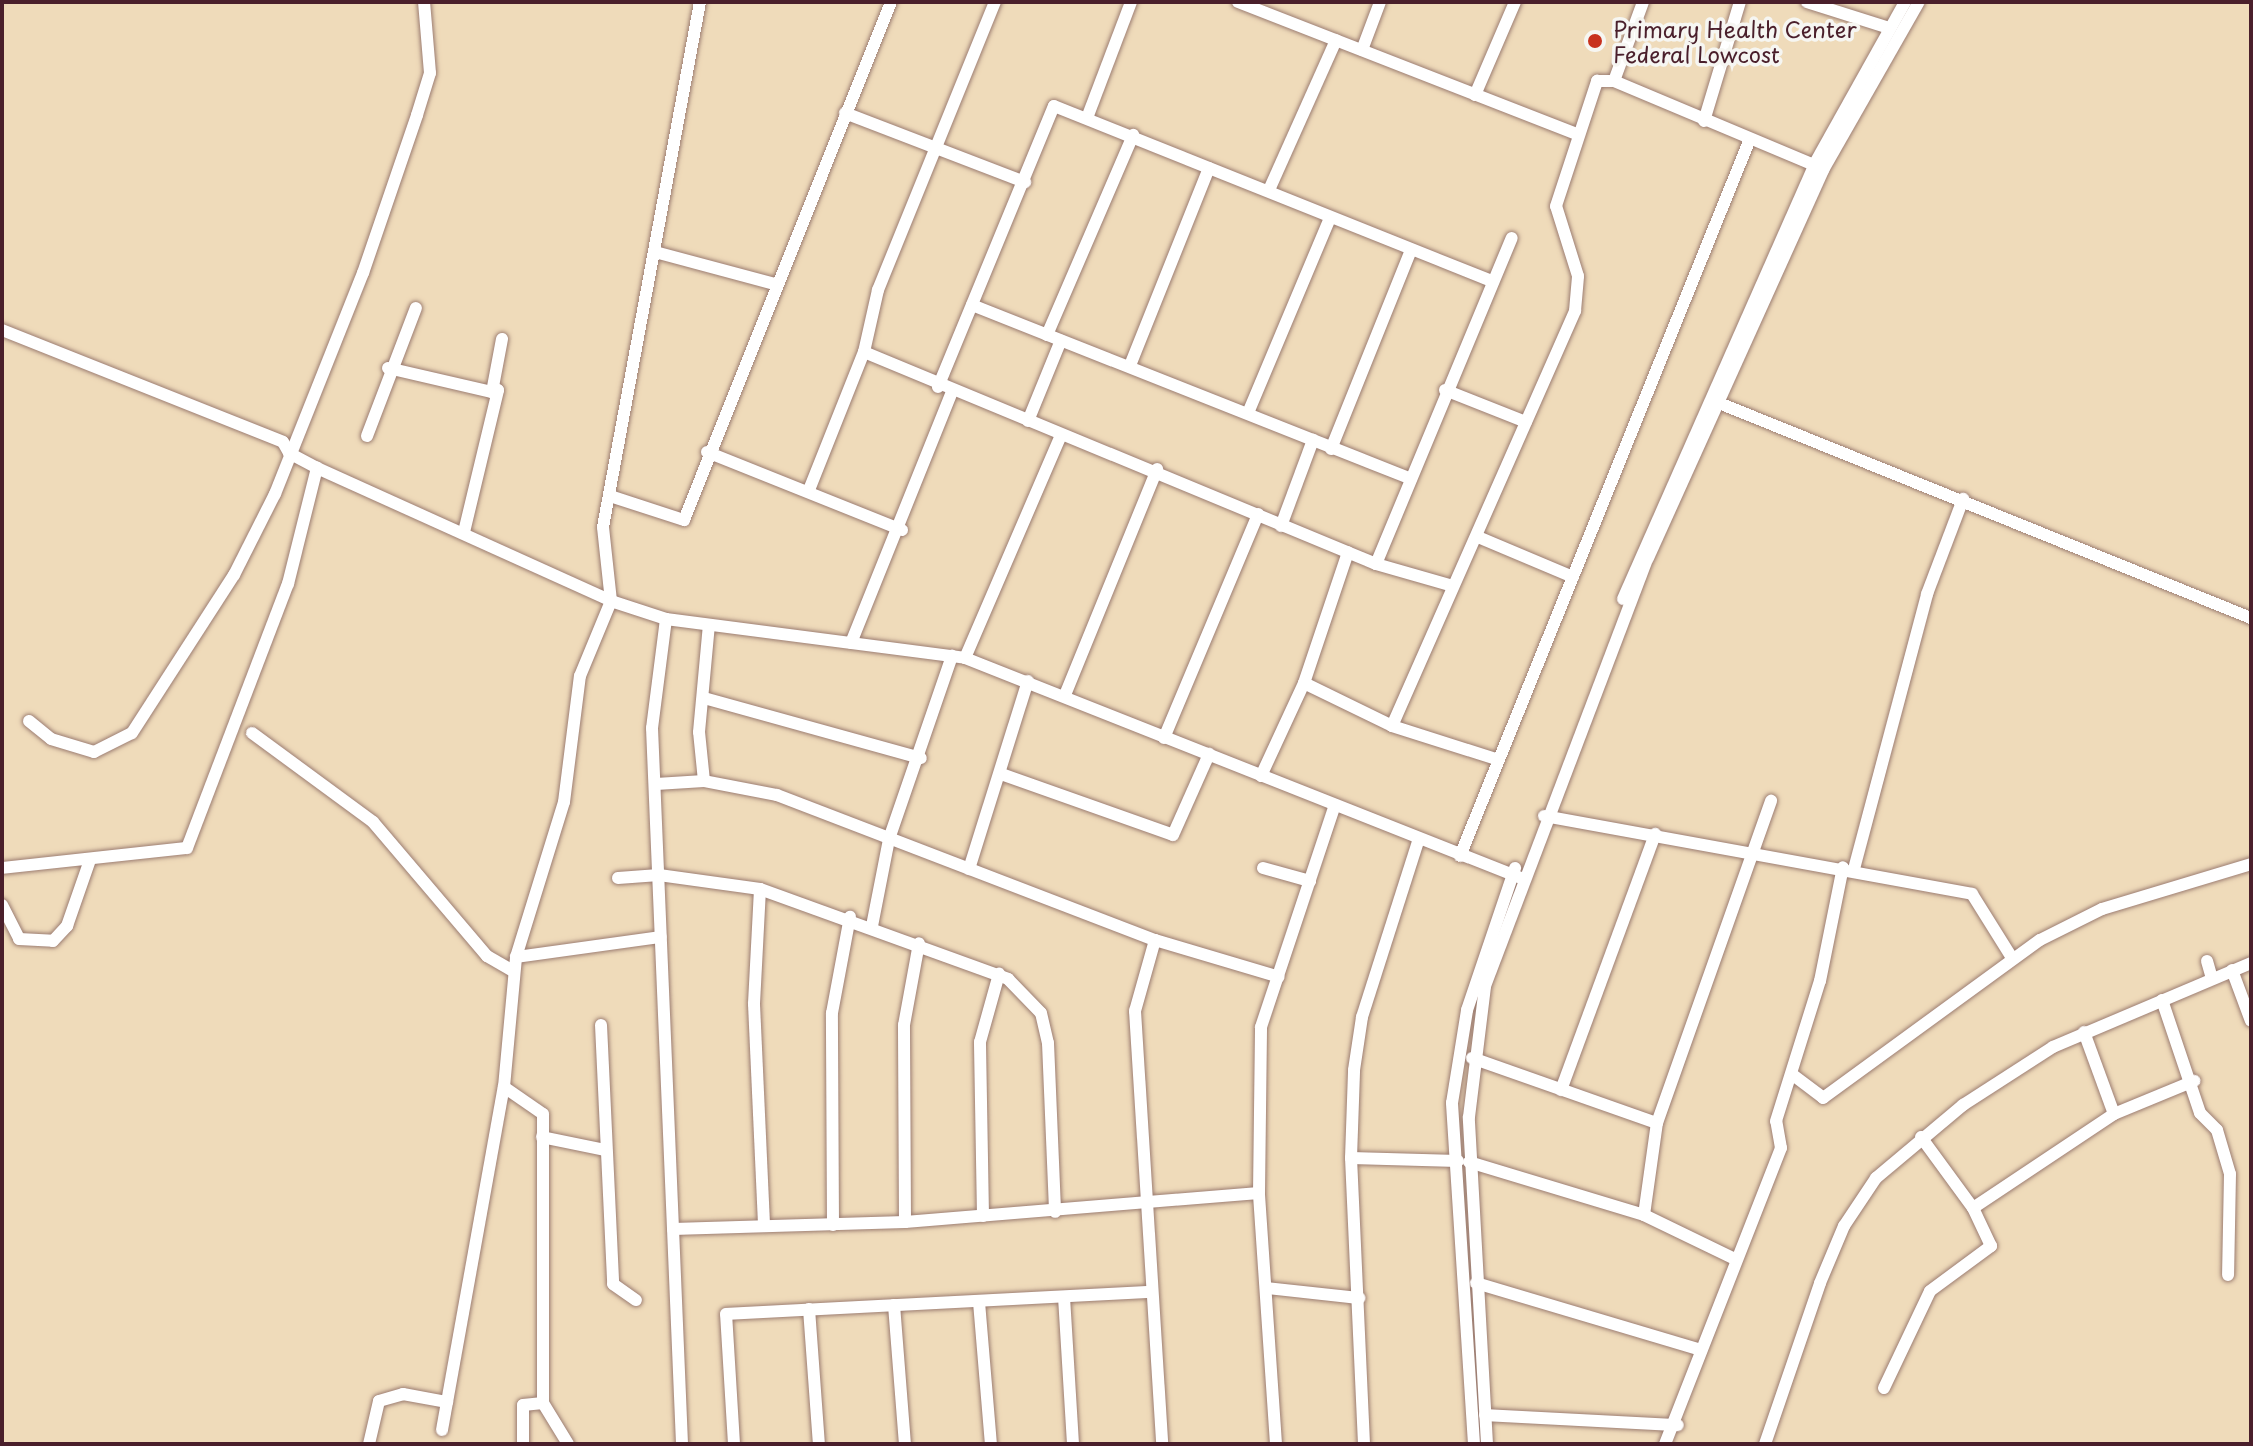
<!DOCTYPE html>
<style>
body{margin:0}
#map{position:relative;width:2253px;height:1446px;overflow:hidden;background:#efdbba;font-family:"Playpen Sans",sans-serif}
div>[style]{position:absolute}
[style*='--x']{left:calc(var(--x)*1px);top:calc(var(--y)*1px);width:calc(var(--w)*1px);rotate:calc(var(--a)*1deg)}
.roads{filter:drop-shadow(0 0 2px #9c7d72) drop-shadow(0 0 2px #9c7d72)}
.minor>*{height:12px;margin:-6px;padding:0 6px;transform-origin:6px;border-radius:6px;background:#fff}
.dots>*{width:22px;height:22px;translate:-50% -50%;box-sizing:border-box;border:4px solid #f6f6f2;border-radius:50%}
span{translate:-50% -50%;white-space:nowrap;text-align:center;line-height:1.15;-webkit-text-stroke:7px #f6f6f2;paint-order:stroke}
.poi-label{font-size:22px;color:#4a1f2b}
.left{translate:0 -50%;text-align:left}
.frame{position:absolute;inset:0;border:4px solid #4a1f2b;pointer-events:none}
</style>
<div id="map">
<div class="roads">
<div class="minor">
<div style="--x:1238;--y:2;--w:361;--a:21.3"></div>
<div style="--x:1807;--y:2;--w:86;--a:17.6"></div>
<div style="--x:1362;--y:50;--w:51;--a:-69.4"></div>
<div style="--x:1614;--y:81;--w:84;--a:-69.8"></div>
<div style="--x:1475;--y:95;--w:101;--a:-66.7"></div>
<div style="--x:845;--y:113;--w:193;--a:21"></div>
<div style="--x:1087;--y:118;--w:124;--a:-69.2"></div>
<div style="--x:1704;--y:121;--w:124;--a:-73.2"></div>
<div style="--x:1269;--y:190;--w:164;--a:-65.9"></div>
<div style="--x:659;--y:253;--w:120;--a:15"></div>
<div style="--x:972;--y:305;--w:472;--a:21.6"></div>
<div style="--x:2;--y:330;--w:302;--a:21.7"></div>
<div style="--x:283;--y:442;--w:13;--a:61"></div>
<div style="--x:289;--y:453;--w:32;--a:28"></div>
<div style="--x:317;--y:468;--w:323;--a:24.3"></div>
<div style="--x:611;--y:601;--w:58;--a:18.1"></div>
<div style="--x:666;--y:619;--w:302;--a:7.4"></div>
<div style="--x:965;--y:658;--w:598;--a:21.59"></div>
<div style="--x:1047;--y:335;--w:218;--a:-66.7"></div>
<div style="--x:864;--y:352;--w:554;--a:22.49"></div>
<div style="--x:1376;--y:564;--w:80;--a:15.9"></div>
<div style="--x:1131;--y:363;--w:210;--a:-68.2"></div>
<div style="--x:388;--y:368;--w:107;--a:13"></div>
<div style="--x:938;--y:387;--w:304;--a:-67.6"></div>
<div style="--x:1054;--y:106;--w:471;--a:21.8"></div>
<div style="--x:1445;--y:390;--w:87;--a:21.6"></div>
<div style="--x:1719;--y:403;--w:574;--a:22.01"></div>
<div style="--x:1248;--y:413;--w:212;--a:-67.2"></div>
<div style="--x:1028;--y:421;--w:87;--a:-67.8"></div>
<div style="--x:367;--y:436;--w:137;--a:-69.1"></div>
<div style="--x:1331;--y:449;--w:214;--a:-68.1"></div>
<div style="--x:707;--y:452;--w:210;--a:21.8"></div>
<div style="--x:809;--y:490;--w:149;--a:-68.3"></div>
<div style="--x:864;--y:352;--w:64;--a:-77.3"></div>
<div style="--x:878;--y:290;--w:311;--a:-67.9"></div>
<div style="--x:610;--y:496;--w:78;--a:18"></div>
<div style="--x:684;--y:520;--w:558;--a:-68.22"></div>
<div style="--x:1281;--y:526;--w:92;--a:-69.6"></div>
<div style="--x:464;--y:532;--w:146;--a:-76.5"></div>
<div style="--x:498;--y:390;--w:6;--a:162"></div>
<div style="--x:492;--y:392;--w:54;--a:-79.3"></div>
<div style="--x:1478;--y:537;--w:103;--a:22.8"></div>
<div style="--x:1376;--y:564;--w:353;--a:-67.4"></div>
<div style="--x:1623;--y:599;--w:474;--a:-66.2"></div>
<div style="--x:1814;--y:165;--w:187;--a:-60.8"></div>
<div style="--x:666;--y:619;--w:110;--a:97.3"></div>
<div style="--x:652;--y:728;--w:717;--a:87.6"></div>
<div style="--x:851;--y:643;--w:271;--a:-68.1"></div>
<div style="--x:965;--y:658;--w:243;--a:-66.7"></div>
<div style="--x:1304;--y:683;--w:98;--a:26"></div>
<div style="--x:1392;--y:726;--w:112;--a:17.6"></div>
<div style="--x:1065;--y:695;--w:244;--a:-67.8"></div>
<div style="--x:704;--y:698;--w:225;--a:15.5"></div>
<div style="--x:29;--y:721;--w:28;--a:39"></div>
<div style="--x:51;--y:739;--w:45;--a:16.8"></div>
<div style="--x:94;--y:752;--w:42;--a:-26.6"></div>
<div style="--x:132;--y:733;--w:188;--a:-57.2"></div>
<div style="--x:234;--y:575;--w:91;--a:-63.2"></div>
<div style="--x:275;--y:494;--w:238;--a:-68.3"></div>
<div style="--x:363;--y:273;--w:167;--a:-71.1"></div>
<div style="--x:417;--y:115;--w:44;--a:-72.8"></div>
<div style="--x:430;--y:73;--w:71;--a:-94.8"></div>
<div style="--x:1392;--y:726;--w:454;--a:-66.2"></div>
<div style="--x:1575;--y:311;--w:35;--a:-85"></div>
<div style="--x:1578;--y:276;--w:73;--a:-107.4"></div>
<div style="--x:1556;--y:206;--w:132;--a:-71.8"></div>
<div style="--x:1597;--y:81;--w:17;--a:0"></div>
<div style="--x:1614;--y:81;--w:217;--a:22.8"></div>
<div style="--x:252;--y:733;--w:150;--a:36.3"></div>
<div style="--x:373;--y:822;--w:176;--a:49.6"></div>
<div style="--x:487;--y:956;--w:30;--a:30"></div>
<div style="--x:1164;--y:738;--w:243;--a:-67.2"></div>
<div style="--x:1004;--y:775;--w:179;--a:19.5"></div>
<div style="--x:1173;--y:835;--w:89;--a:-66"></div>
<div style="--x:1261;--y:776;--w:102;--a:-65.2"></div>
<div style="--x:1304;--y:683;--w:138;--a:-71.4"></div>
<div style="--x:704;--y:781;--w:49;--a:-95.8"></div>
<div style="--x:699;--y:732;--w:107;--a:-84.7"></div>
<div style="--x:656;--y:784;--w:48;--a:-3.6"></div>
<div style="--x:704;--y:781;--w:74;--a:10.9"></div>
<div style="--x:777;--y:795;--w:405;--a:21"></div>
<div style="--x:1155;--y:940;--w:129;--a:16.6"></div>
<div style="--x:1544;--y:816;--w:435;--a:10.3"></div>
<div style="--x:1972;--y:894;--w:75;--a:58"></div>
<div style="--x:1460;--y:856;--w:773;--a:-67.98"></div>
<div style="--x:2;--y:868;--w:186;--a:-6.2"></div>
<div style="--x:187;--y:848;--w:283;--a:-69.1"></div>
<div style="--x:288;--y:584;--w:120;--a:-76"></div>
<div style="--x:1263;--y:868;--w:49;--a:15.5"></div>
<div style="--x:969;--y:869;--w:197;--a:-72.6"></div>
<div style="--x:1854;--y:869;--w:285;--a:-75.1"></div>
<div style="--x:1927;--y:594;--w:102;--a:-69.2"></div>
<div style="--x:618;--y:878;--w:41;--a:-4.2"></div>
<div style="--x:659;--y:875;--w:102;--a:7.9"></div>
<div style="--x:760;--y:889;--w:264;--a:19.9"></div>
<div style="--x:1008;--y:979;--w:47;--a:45.9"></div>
<div style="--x:1041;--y:1013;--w:31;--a:77"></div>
<div style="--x:1048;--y:1043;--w:169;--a:87.6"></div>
<div style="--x:760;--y:889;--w:115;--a:93"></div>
<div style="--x:754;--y:1004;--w:222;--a:87.4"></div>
<div style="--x:2;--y:905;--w:38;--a:63"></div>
<div style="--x:19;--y:939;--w:34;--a:3"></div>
<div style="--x:53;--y:941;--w:21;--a:-47"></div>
<div style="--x:67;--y:926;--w:70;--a:-70.8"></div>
<div style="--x:872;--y:926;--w:89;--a:-78.9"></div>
<div style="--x:889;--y:839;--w:194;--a:-71"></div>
<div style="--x:1155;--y:940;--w:74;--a:105.7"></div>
<div style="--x:1135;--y:1011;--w:434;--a:86.4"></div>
<div style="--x:516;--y:957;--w:146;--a:-7.9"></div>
<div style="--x:2207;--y:961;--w:18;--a:74"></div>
<div style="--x:2232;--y:970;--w:54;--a:69.6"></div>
<div style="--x:2162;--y:1000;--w:119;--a:71.4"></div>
<div style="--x:2200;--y:1113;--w:24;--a:45"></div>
<div style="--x:2217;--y:1130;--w:46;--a:73.5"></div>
<div style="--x:2230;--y:1174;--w:101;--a:91.1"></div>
<div style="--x:601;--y:1025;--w:259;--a:87.3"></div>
<div style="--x:613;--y:1284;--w:28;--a:35"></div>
<div style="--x:2084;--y:1032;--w:87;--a:69.9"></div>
<div style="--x:1472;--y:1058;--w:196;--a:19.4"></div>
<div style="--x:1793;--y:1075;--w:38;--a:37"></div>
<div style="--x:1823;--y:1098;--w:268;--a:-36.1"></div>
<div style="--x:2040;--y:940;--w:69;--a:-26.6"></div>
<div style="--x:2102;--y:909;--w:156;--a:-16.8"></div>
<div style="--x:504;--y:1087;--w:47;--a:34.7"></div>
<div style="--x:543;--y:1114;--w:289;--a:90"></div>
<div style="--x:543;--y:1403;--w:48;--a:58.6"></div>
<div style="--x:1561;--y:1090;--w:273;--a:-69.8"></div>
<div style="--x:542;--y:1137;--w:64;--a:11.7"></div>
<div style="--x:1921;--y:1137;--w:88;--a:53.8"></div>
<div style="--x:1973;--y:1208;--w:169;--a:-33.7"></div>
<div style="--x:2114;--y:1114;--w:87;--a:-22.4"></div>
<div style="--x:1351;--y:1158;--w:107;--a:1.6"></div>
<div style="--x:1469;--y:1162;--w:183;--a:16.8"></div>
<div style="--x:1644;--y:1215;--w:99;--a:25.8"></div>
<div style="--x:1644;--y:1215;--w:93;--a:-82"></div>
<div style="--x:1657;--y:1123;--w:342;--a:-70.5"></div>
<div style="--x:983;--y:1216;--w:174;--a:-91"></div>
<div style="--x:980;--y:1042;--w:71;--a:-74.4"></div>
<div style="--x:905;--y:1222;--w:197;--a:-90.3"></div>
<div style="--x:904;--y:1025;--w:83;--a:-79.6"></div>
<div style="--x:833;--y:1225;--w:212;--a:-90.3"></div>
<div style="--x:832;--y:1013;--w:98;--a:-79.4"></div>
<div style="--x:673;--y:1229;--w:232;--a:-1.7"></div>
<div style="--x:905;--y:1222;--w:355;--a:-4.7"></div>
<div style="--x:1476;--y:1283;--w:235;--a:16.6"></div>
<div style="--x:1267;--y:1288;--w:93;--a:6.2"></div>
<div style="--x:1064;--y:1297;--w:147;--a:86.5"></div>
<div style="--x:979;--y:1302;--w:143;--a:85.2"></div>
<div style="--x:894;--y:1305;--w:139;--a:85.5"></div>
<div style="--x:809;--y:1309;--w:135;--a:85.8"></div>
<div style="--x:1884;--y:1388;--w:107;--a:-64.6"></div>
<div style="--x:1930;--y:1291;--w:76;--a:-36.4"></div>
<div style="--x:1991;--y:1246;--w:42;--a:-115.3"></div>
<div style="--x:1485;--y:1415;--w:193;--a:3"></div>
<div style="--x:442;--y:1430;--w:349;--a:-79.8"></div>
<div style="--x:504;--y:1087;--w:131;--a:-84.7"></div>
<div style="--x:516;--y:957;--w:162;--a:-72.8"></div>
<div style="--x:564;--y:802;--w:127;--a:-82.8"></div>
<div style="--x:580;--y:676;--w:81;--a:-67.5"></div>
<div style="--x:611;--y:601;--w:74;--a:-96.2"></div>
<div style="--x:603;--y:527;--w:534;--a:-79.53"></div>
<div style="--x:369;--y:1444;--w:44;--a:-76.9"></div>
<div style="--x:379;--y:1401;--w:25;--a:-16"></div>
<div style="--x:403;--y:1394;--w:45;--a:10.3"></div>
<div style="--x:523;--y:1444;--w:39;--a:-90"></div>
<div style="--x:523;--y:1405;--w:20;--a:-6"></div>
<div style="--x:734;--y:1444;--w:130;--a:-93.5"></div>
<div style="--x:726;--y:1314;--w:425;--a:-3"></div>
<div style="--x:1276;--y:1444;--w:252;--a:-93.9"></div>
<div style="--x:1259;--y:1193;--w:166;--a:-89.3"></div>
<div style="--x:1261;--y:1027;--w:234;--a:-71.6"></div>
<div style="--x:1364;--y:1444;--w:286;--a:-92.6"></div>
<div style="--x:1351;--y:1158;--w:88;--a:-88"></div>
<div style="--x:1354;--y:1070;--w:54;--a:-81.4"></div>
<div style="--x:1362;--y:1017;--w:184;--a:-72.3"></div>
<div style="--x:1474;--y:1444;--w:342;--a:-93.7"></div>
<div style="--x:1452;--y:1103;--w:94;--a:-80.8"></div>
<div style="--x:1467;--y:1010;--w:150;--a:-71.3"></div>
<div style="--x:1487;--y:1444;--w:327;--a:-93.2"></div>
<div style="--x:1469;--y:1117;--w:132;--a:-83"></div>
<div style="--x:1485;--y:986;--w:458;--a:-69.2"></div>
<div style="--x:1648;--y:558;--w:426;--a:-65.7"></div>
<div style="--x:1823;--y:170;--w:193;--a:-60.3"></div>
<div style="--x:1665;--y:1444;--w:318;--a:-68.6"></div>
<div style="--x:1781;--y:1148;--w:27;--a:-100"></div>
<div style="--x:1776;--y:1121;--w:147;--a:-72.6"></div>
<div style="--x:1820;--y:981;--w:116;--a:-78.6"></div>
<div style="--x:1765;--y:1444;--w:170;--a:-71.1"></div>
<div style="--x:1820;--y:1283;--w:62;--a:-67.2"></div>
<div style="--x:1844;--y:1226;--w:58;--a:-56.3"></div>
<div style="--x:1876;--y:1178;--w:114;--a:-40"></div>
<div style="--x:1963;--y:1105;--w:107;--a:-32.8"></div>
<div style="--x:2053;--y:1047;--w:215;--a:-23"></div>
</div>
</div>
<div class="dots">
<div style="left:1595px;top:41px;background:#c8321e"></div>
</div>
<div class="poi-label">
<span class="left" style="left:1613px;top:41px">Primary Health Center<br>Federal Lowcost</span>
</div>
<div class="frame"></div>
</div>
